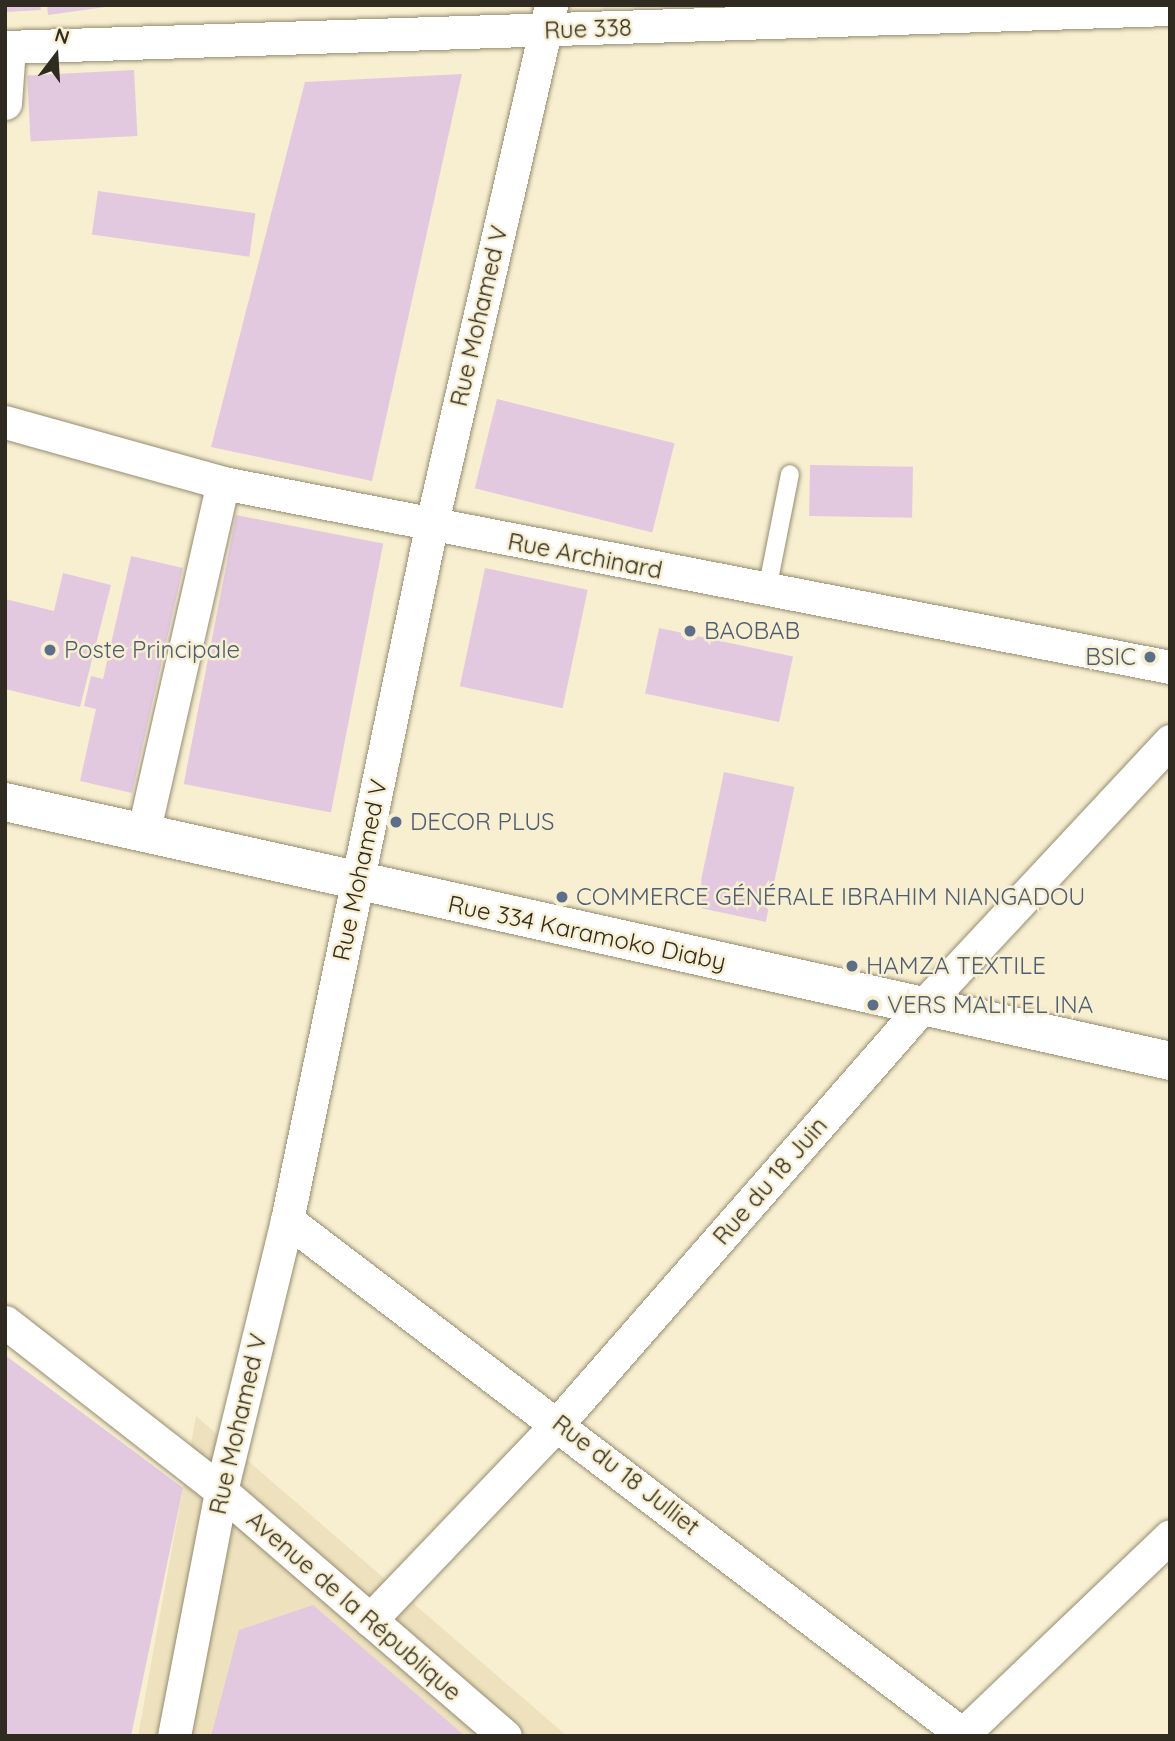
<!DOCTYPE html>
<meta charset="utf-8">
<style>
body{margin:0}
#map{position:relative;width:1175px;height:1741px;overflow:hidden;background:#f8efd1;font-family:Quicksand,sans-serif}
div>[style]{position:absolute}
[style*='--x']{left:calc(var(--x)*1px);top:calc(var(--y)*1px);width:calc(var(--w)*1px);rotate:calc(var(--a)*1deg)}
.built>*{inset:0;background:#eee2be}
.building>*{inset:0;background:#e2c9df;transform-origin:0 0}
.roads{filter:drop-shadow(0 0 2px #958d71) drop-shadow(0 0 2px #958d71)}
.lane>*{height:18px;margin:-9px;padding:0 9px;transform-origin:9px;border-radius:9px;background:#fff}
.street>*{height:33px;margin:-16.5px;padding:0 16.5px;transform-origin:16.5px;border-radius:16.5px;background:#fff}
.secondary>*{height:38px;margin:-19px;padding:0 19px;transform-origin:19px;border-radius:19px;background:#fff}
.dots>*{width:19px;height:19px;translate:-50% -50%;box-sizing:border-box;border:4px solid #f8efd1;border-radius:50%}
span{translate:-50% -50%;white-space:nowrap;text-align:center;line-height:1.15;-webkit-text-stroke:5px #f8efd1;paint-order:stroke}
.street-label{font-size:24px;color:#2f2b20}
.service-label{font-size:24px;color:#4e5e75}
.left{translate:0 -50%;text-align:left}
.right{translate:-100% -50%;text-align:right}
.frame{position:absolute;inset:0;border:7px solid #2f2b20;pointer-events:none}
.north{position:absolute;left:21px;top:21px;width:70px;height:70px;-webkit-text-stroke:5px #f8efd1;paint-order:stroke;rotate:17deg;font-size:19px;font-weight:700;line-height:28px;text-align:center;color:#2f2b20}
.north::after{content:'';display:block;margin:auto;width:24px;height:32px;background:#2f2b20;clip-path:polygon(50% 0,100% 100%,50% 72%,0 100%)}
</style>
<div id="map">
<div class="built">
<div style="clip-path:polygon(196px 1416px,567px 1736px,138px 1736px)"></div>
</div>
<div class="building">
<div style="clip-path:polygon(5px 5px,40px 5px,41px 10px,5px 12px)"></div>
<div style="clip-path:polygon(47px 5px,106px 5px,106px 7px,48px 15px)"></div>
<div style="left:134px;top:70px;width:66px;height:107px;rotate:87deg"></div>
<div style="clip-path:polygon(462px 74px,372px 481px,211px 447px,305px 82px)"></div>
<div style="left:98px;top:191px;width:159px;height:44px;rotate:8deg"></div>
<div style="left:497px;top:399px;width:183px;height:92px;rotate:14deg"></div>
<div style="left:810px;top:465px;width:103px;height:51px;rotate:1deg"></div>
<div style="left:236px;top:515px;width:150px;height:274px;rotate:11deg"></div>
<div style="clip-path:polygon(131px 556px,183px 568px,132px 793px,80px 781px,96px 709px,84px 706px,91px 676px,103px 679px)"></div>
<div style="left:485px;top:568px;width:105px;height:121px;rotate:12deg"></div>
<div style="clip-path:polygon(63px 573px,111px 585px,80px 707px,5px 689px,5px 599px,54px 611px)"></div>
<div style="left:659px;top:628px;width:137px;height:67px;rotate:12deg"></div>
<div style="left:724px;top:772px;width:72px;height:138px;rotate:12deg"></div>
<div style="clip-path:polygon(5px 1355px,183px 1488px,131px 1736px,5px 1736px)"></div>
<div style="clip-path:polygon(313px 1605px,465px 1736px,211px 1736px,239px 1630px)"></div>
</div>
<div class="roads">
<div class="lane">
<div style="--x:767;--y:590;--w:118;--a:-78.8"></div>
</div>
<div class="street">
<div style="--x:5;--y:47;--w:1166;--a:-1.87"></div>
<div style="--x:5;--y:103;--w:56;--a:-85.9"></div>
<div style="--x:5;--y:422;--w:226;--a:15.6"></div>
<div style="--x:223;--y:483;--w:965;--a:11"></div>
<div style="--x:143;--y:834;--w:360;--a:-77.2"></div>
<div style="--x:287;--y:1220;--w:848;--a:37.29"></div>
<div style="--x:5;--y:1322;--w:274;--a:38"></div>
<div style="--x:221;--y:1491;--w:375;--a:40.8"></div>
<div style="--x:370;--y:1620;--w:274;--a:-46.3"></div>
<div style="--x:559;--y:1422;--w:551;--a:-48.82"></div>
<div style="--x:922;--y:1007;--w:364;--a:-47"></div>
<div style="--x:174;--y:1736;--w:249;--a:-79.1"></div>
<div style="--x:221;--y:1491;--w:279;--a:-76.3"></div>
<div style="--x:287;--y:1220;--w:708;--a:-78.26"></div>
<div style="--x:431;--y:527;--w:536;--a:-77.05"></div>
<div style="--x:961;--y:1736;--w:289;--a:-43.7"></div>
</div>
<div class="secondary">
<div style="--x:5;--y:802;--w:1193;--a:12.53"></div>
</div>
</div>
<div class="dots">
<div style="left:690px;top:631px;background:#5c6f8a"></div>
<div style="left:50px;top:650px;background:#5c6f8a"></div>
<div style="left:1150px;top:657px;background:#5c6f8a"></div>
<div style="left:396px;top:822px;background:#5c6f8a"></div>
<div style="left:562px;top:897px;background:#5c6f8a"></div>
<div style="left:852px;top:966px;background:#5c6f8a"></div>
<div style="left:873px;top:1005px;background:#5c6f8a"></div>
</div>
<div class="street-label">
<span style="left:588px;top:29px;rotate:-2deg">Rue 338</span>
<span style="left:479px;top:316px;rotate:-77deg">Rue Mohamed V</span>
<span style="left:585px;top:556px;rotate:11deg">Rue Archinard</span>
<span style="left:360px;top:870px;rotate:-78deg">Rue Mohamed V</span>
<span style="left:587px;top:933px;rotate:12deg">Rue 334 Karamoko Diaby</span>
<span style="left:770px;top:1181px;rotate:-49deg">Rue du 18 Juin</span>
<span style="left:238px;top:1424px;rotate:-77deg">Rue Mohamed V</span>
<span style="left:626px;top:1475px;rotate:38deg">Rue du 18 Julliet</span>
<span style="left:354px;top:1606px;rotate:41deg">Avenue de la République</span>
</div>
<div class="service-label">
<span class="left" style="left:704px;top:631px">BAOBAB</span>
<span class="left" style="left:64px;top:650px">Poste Principale</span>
<span class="right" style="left:1136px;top:657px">BSIC</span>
<span class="left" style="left:410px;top:822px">DECOR PLUS</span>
<span class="left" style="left:576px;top:897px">COMMERCE GÉNÉRALE IBRAHIM NIANGADOU</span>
<span class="left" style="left:866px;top:966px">HAMZA TEXTILE</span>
<span class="left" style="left:887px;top:1005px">VERS MALITEL INA</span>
</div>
<div class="frame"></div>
<div class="north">N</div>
</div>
